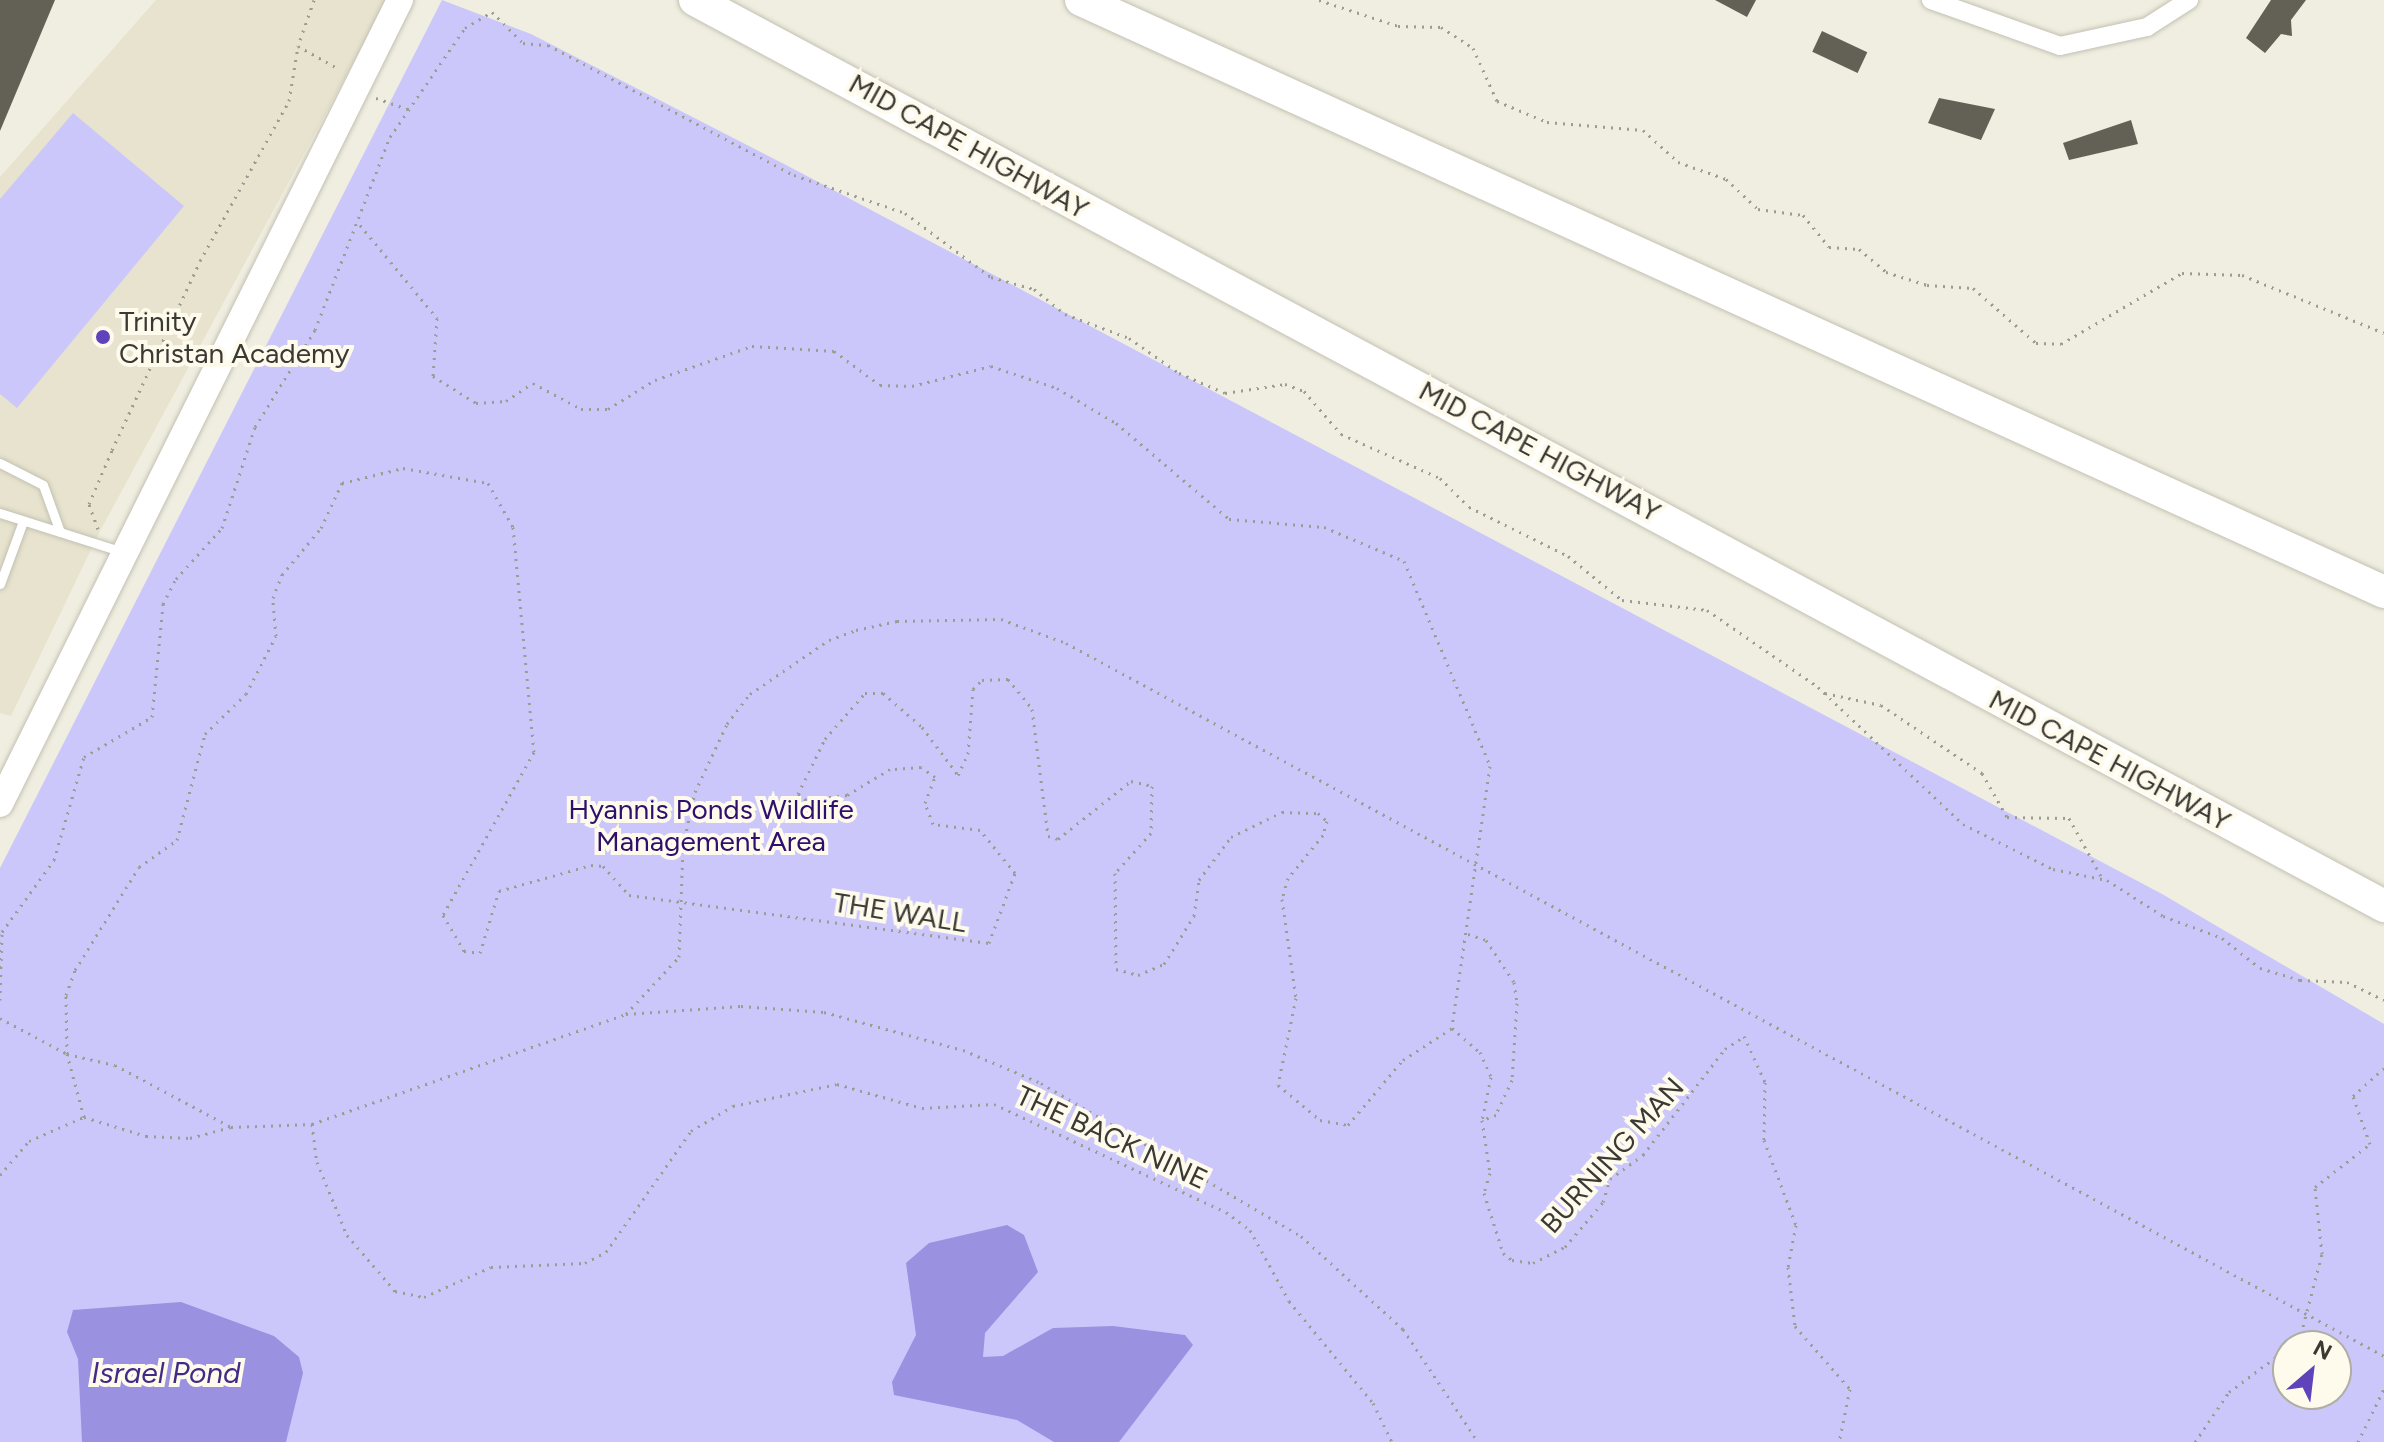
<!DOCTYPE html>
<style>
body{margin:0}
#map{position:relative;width:2384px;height:1442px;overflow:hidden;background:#f0eee0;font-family:Figtree,sans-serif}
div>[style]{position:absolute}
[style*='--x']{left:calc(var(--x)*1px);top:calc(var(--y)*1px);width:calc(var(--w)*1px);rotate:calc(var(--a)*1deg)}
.built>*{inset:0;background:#e7e3ce}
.green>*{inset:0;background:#cbc7fb}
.water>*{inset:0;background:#9a91e0}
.building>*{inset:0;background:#636155;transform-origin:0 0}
.path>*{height:3px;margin-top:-1.5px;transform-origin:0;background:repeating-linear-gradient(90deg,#9d9c92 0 2px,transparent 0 8px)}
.roads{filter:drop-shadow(0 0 2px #c3c1b3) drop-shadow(0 0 2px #c3c1b3)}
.lane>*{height:9px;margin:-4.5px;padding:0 4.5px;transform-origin:4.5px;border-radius:4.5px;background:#fff}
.street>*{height:18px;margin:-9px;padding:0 9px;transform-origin:9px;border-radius:9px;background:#fff}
.secondary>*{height:26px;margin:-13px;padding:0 13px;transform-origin:13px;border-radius:13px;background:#fff}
.highway>*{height:32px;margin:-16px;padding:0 16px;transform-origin:16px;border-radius:16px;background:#fff}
.dots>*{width:22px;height:22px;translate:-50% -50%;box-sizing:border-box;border:4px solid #fefbed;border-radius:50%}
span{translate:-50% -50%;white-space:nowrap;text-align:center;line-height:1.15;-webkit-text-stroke:8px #fefbed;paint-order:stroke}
.street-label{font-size:28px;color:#3a3934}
.poi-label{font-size:28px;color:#3a3934}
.left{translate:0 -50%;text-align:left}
.park-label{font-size:28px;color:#2e0f6d}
.water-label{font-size:30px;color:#412b87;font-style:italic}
.north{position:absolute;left:2272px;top:1330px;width:80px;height:80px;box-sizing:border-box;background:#fefbed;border:2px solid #b0ada3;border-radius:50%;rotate:28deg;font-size:22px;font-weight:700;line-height:32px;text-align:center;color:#3a3934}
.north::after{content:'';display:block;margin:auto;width:28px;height:36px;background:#5f43bb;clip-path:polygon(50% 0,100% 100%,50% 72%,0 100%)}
</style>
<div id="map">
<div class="built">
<div style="clip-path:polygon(156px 0,387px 0,99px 533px,11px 716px,0 713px,0 177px)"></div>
</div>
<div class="green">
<div style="clip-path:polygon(evenodd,442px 0,531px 34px,788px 166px,2162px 894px,2384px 1024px,2384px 1442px,0 1442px,0 868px,442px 0,2288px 1346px,2336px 1346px,2336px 1394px,2288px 1394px,2288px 1346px)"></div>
<div style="clip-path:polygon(73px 113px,184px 206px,17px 408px,0 394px,0 199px)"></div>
</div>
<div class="water">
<div style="clip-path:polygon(1007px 1225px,1024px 1235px,1038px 1272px,985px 1333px,983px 1357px,1003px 1356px,1053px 1328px,1113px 1326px,1185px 1335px,1193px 1345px,1119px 1442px,1054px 1442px,1017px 1420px,894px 1395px,892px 1382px,916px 1335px,906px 1263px,929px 1243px)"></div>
<div style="clip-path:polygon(181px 1302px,274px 1336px,299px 1357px,303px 1373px,286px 1442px,82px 1442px,78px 1359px,67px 1332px,73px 1310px)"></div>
</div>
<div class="building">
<div style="clip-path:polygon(0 0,55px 0,0 131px)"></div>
<div style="clip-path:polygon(1715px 0,1756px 0,1747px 17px)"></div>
<div style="clip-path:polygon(2271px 0,2306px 0,2291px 20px,2292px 36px,2281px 34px,2265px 53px,2246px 38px)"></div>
<div style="left:1822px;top:31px;width:50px;height:23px;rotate:25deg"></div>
<div style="clip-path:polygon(1939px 98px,1995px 109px,1981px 140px,1928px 123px)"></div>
<div style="clip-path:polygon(2131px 120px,2138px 144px,2069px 160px,2063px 143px)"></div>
</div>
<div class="path">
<div style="--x:314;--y:0;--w:49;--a:109.2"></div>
<div style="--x:298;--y:46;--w:47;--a:29.3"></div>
<div style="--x:1319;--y:0;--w:83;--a:18.2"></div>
<div style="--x:1398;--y:26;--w:43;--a:1.3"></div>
<div style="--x:1441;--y:27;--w:38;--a:33"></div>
<div style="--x:1473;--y:48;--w:58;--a:65.6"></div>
<div style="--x:1497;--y:101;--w:54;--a:22.8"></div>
<div style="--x:1547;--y:122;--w:96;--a:4.8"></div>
<div style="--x:1643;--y:130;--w:47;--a:42.4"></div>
<div style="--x:1678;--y:162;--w:51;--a:19.5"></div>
<div style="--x:1726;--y:179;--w:44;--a:43.2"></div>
<div style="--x:1758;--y:209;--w:45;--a:7.6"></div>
<div style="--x:1803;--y:215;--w:41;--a:50.9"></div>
<div style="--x:1829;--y:247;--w:30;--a:4"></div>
<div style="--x:1859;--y:249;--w:35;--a:40"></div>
<div style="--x:1886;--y:272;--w:43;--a:17.6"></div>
<div style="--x:1927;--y:285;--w:46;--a:3.7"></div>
<div style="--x:1973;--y:288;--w:84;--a:41.1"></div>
<div style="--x:2036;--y:343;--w:25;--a:2"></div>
<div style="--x:2061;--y:344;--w:140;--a:-30.4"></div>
<div style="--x:2182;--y:273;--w:60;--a:1.9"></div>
<div style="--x:2242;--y:275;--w:153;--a:22.2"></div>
<div style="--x:376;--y:98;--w:36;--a:19"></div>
<div style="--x:360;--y:225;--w:121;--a:50.4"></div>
<div style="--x:437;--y:318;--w:58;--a:93.9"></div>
<div style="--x:433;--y:376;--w:51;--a:32.1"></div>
<div style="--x:476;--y:403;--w:30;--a:-4"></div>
<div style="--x:506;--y:401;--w:32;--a:-34"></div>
<div style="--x:533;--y:383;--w:55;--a:28.4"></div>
<div style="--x:581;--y:409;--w:27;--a:0"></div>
<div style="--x:608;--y:409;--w:55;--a:-31.7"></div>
<div style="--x:655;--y:380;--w:103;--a:-19.3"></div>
<div style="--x:752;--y:346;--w:82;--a:3.5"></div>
<div style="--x:834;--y:351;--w:57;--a:36.5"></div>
<div style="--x:880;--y:385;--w:32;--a:2"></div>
<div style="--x:912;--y:386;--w:81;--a:-14.2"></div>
<div style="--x:991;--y:366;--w:70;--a:18.4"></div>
<div style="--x:1057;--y:388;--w:69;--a:30.7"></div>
<div style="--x:1116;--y:423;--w:148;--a:40.3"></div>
<div style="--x:1229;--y:519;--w:95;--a:4.8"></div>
<div style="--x:1324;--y:527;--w:87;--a:23"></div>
<div style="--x:1404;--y:561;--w:222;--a:67.2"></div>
<div style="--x:1490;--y:766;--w:265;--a:98.3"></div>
<div style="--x:98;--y:529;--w:27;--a:-110"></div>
<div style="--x:89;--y:504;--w:59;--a:-66.9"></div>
<div style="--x:112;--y:450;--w:208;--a:-65"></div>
<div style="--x:200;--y:261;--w:183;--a:-60.9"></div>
<div style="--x:289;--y:101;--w:56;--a:-80.7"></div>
<div style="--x:1825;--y:693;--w:57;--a:12.1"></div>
<div style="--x:1881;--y:705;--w:122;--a:34"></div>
<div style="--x:1982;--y:773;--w:51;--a:60.4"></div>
<div style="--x:2007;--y:817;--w:62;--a:0.9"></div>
<div style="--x:2069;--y:818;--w:68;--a:61.2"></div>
<div style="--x:1468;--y:934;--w:19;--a:18"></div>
<div style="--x:1486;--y:940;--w:50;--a:56.3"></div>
<div style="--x:1514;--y:982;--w:21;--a:82"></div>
<div style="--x:1517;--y:1003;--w:77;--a:93.7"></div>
<div style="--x:1512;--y:1080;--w:38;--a:115"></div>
<div style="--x:1496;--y:1115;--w:15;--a:160"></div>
<div style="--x:1482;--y:1120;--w:54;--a:81.4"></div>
<div style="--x:1490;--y:1173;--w:21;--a:107"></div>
<div style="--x:1484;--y:1193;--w:63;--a:72.4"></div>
<div style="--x:1503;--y:1253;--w:11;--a:38"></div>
<div style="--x:1512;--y:1260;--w:21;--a:8"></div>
<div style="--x:1533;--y:1263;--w:36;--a:-27"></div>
<div style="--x:1565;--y:1247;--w:59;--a:-49.8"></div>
<div style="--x:1603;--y:1202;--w:24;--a:-73"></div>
<div style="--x:1610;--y:1179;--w:41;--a:-36"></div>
<div style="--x:1643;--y:1155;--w:134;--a:-52.3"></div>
<div style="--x:1725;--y:1049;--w:23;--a:-34"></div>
<div style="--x:1744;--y:1036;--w:51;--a:65.5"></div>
<div style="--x:1765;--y:1082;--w:58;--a:91"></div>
<div style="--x:1764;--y:1140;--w:91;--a:69.4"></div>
<div style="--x:1796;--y:1225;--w:43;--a:100.8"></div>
<div style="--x:1788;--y:1267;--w:59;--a:83.2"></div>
<div style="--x:1795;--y:1326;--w:84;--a:48.9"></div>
<div style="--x:1850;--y:1389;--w:54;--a:101.7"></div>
<div style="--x:0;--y:1000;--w:68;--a:-88.3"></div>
<div style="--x:2;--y:932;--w:89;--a:-54.2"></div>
<div style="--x:54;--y:860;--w:107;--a:-73.8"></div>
<div style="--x:84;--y:757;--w:79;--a:-30.5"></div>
<div style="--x:152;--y:717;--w:114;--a:-84.4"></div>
<div style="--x:163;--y:604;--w:28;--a:-63"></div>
<div style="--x:176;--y:579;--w:69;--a:-48"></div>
<div style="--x:222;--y:528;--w:106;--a:-71.9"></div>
<div style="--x:255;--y:427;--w:114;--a:-58.3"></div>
<div style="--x:315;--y:330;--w:207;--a:-68.8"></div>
<div style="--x:390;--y:137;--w:132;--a:-55.5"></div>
<div style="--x:465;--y:28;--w:31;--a:-31"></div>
<div style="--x:492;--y:12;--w:44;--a:45"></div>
<div style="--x:523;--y:43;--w:25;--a:5"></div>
<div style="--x:548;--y:45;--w:278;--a:27.9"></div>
<div style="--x:794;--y:175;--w:117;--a:18.9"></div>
<div style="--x:905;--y:213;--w:107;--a:36.7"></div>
<div style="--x:991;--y:277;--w:45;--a:15.6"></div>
<div style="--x:1034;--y:289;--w:40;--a:39"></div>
<div style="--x:1065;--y:314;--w:68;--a:20.6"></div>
<div style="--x:1129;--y:338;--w:61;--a:35"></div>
<div style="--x:1179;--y:373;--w:50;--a:23.5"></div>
<div style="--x:1225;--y:393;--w:61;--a:-8.5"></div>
<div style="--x:1285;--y:384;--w:20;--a:20"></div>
<div style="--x:1304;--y:391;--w:57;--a:49.3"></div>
<div style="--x:1341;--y:434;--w:108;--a:24"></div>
<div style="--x:1440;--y:478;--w:41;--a:45"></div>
<div style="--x:1469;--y:507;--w:110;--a:26.3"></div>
<div style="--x:1568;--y:556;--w:70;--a:39.2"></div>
<div style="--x:1622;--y:600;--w:86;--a:6.7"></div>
<div style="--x:1707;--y:610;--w:135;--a:34.7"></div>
<div style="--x:1818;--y:687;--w:199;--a:43.4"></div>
<div style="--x:1963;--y:824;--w:101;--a:26.6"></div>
<div style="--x:2053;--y:869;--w:55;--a:11.5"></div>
<div style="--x:2107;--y:880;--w:67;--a:32.7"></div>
<div style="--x:2163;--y:916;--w:63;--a:20.4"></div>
<div style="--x:2222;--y:938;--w:48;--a:38.3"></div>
<div style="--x:2260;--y:968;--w:42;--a:16.7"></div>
<div style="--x:2300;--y:980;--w:47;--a:2.4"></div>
<div style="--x:2347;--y:982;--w:41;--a:25.9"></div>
<div style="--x:626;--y:1014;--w:78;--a:-47.1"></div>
<div style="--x:679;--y:957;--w:111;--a:-87.9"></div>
<div style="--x:683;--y:846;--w:55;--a:-77.5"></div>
<div style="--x:695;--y:792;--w:75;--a:-64.8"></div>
<div style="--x:727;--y:724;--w:38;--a:-53"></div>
<div style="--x:750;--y:694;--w:96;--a:-34.4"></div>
<div style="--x:829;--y:640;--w:29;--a:-20"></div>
<div style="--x:856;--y:630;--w:42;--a:-12.4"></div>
<div style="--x:897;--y:621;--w:104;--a:-1.1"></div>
<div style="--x:1001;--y:619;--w:69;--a:20.3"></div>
<div style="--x:1066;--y:643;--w:1498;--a:28.41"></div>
<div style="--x:0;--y:1018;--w:76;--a:28.2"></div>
<div style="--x:67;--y:1054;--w:49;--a:12.9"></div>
<div style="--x:115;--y:1065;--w:132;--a:28.1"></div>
<div style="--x:84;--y:1117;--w:65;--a:-105.1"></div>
<div style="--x:67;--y:1054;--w:59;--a:-91"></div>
<div style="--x:66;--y:995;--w:27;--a:-70"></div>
<div style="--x:75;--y:970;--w:121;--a:-58.1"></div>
<div style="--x:139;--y:867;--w:47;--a:-35.4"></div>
<div style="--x:177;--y:840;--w:110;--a:-75.2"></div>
<div style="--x:205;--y:734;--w:57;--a:-44.3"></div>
<div style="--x:246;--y:694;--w:65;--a:-62.7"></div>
<div style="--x:276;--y:636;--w:38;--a:-95"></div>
<div style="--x:273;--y:598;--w:25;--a:-69"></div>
<div style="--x:282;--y:575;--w:61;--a:-50.3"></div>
<div style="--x:321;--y:528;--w:50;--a:-65"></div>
<div style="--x:342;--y:483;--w:63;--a:-13.8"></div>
<div style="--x:403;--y:468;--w:86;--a:10"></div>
<div style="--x:488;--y:483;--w:51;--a:60.4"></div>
<div style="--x:513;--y:527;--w:226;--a:84.7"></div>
<div style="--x:534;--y:752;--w:187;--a:119.2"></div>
<div style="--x:443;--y:915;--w:42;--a:59.7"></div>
<div style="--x:464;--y:951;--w:16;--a:7"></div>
<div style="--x:480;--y:953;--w:65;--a:-73"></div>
<div style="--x:499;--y:891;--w:96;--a:-15.8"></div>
<div style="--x:591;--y:865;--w:12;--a:5"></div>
<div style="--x:603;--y:866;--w:39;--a:48"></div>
<div style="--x:629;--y:895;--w:363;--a:7.6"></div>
<div style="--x:989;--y:943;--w:75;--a:-69.6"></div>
<div style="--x:1015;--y:873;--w:55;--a:-129.1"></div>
<div style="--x:980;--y:830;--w:47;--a:-172.7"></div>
<div style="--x:933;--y:824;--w:22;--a:-111"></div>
<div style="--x:925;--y:803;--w:28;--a:-69"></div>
<div style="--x:935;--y:777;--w:17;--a:-144"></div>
<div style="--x:921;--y:767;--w:31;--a:176"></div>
<div style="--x:890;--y:769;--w:50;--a:148.8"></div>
<div style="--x:847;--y:795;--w:41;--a:173"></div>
<div style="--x:806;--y:800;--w:10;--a:-143"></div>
<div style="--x:798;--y:794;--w:61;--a:-63.9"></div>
<div style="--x:825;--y:739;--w:61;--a:-49"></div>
<div style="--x:865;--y:693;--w:18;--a:0"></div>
<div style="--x:883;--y:693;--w:52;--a:41.1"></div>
<div style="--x:922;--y:727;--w:60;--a:53.1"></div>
<div style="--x:958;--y:775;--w:23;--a:-65"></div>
<div style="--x:968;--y:754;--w:65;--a:-85.6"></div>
<div style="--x:973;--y:689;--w:13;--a:-45"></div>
<div style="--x:982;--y:680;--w:26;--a:-2"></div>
<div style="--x:1008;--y:679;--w:38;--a:51"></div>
<div style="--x:1032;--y:709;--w:128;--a:82.8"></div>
<div style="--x:1048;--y:836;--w:10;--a:17"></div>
<div style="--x:1058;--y:839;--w:93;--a:-38.5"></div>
<div style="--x:1131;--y:781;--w:22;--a:13"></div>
<div style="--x:1152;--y:786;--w:47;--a:91.2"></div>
<div style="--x:1151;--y:833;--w:54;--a:132"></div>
<div style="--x:1115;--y:873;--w:96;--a:89.4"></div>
<div style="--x:1116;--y:969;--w:23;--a:15"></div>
<div style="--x:1138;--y:975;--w:28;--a:-23"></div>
<div style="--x:1164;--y:964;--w:57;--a:-58"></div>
<div style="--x:1194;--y:916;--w:36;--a:-82"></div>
<div style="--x:1199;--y:880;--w:54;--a:-53.3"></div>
<div style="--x:1231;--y:837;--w:57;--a:-26.1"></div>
<div style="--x:1282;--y:812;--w:36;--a:2"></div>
<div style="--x:1318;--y:813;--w:12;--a:42"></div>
<div style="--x:1327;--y:821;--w:15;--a:106"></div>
<div style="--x:1323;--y:835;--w:55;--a:129.1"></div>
<div style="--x:1288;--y:878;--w:22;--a:106"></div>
<div style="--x:1282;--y:899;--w:100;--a:82"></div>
<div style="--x:1296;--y:998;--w:89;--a:101.7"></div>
<div style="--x:1278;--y:1085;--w:55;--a:39.8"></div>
<div style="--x:1320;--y:1120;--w:28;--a:10"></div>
<div style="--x:1348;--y:1125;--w:85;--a:-49.8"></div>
<div style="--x:1403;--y:1060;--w:59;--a:-33.1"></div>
<div style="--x:1452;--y:1028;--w:37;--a:41"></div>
<div style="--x:1480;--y:1052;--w:27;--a:66"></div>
<div style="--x:1491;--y:1077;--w:44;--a:101.8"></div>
<div style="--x:312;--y:1124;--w:38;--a:83"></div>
<div style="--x:317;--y:1162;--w:79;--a:67.7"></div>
<div style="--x:347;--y:1235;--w:74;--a:49.4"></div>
<div style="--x:395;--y:1291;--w:30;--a:12"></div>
<div style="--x:424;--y:1297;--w:73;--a:-24.1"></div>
<div style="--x:491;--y:1267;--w:94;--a:-2.4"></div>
<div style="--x:585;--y:1263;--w:24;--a:-28"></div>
<div style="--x:606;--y:1252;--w:148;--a:-54.9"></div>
<div style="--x:691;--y:1131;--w:49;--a:-30.8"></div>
<div style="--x:733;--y:1106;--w:106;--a:-11.9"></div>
<div style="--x:837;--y:1084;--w:88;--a:15.8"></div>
<div style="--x:922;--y:1108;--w:72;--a:-3.2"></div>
<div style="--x:994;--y:1104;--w:256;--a:25"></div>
<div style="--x:1226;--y:1212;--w:30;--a:37"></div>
<div style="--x:1250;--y:1230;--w:81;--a:61.2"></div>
<div style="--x:1289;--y:1301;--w:132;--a:50.5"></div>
<div style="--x:1373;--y:1403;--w:43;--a:64"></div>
<div style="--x:0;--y:1175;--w:45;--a:-49.5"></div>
<div style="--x:29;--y:1141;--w:60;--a:-23.6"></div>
<div style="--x:84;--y:1117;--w:65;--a:17"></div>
<div style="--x:146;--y:1136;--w:44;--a:2.6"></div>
<div style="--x:190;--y:1138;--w:42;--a:-15"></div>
<div style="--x:231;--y:1127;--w:81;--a:-2.1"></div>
<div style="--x:312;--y:1124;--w:333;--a:-19.3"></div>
<div style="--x:626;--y:1014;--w:115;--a:-4"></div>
<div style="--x:741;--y:1006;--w:83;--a:4.1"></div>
<div style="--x:824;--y:1012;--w:144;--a:15.3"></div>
<div style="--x:963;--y:1050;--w:85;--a:22.9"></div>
<div style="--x:1041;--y:1083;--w:302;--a:30.5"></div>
<div style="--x:1301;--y:1236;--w:138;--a:42.4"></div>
<div style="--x:1403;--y:1329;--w:136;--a:56.4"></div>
<div style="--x:2290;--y:1346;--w:16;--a:-47"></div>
<div style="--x:2301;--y:1334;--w:83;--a:-75.3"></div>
<div style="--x:2322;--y:1254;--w:67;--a:-96"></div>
<div style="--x:2315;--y:1187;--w:70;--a:-38"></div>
<div style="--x:2370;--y:1144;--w:51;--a:-109.5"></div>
<div style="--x:2353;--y:1096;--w:42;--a:-42.1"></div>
<div style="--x:2195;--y:1442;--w:60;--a:-55.8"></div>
<div style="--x:2229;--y:1392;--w:74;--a:-36.7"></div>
<div style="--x:2358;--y:1442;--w:59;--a:-63.9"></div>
</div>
<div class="roads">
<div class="lane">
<div style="--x:0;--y:463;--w:48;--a:27.1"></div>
<div style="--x:43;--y:485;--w:50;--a:70.1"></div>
<div style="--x:0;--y:513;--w:129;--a:17.6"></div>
<div style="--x:0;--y:584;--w:67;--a:-69.9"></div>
</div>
<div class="street">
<div style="--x:1931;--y:0;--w:137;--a:19.6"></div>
<div style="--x:2060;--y:46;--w:89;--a:-12.3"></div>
<div style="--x:2147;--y:27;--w:50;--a:-32.7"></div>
</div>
<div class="secondary">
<div style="--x:0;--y:804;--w:898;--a:-63.55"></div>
</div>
<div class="highway">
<div style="--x:695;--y:0;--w:1917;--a:28.21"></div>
<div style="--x:1081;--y:0;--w:1431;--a:24.43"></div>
</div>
</div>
<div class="dots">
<div style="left:103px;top:337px;background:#5f43bb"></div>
</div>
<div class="street-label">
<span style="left:969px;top:146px;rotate:29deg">MID CAPE HIGHWAY</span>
<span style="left:1540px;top:451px;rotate:28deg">MID CAPE HIGHWAY</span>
<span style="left:2110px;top:760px;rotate:28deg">MID CAPE HIGHWAY</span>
<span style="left:900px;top:912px;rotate:9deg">THE WALL</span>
<span style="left:1112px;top:1137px;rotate:25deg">THE BACK NINE</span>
<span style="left:1612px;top:1155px;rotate:-48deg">BURNING MAN</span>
</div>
<div class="poi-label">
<span class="left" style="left:119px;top:337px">Trinity<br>Christan Academy</span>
</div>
<div class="park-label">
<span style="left:711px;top:825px">Hyannis Ponds Wildlife<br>Management Area</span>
</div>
<div class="water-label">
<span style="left:166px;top:1373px">Israel Pond</span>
</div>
<div class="north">N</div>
</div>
